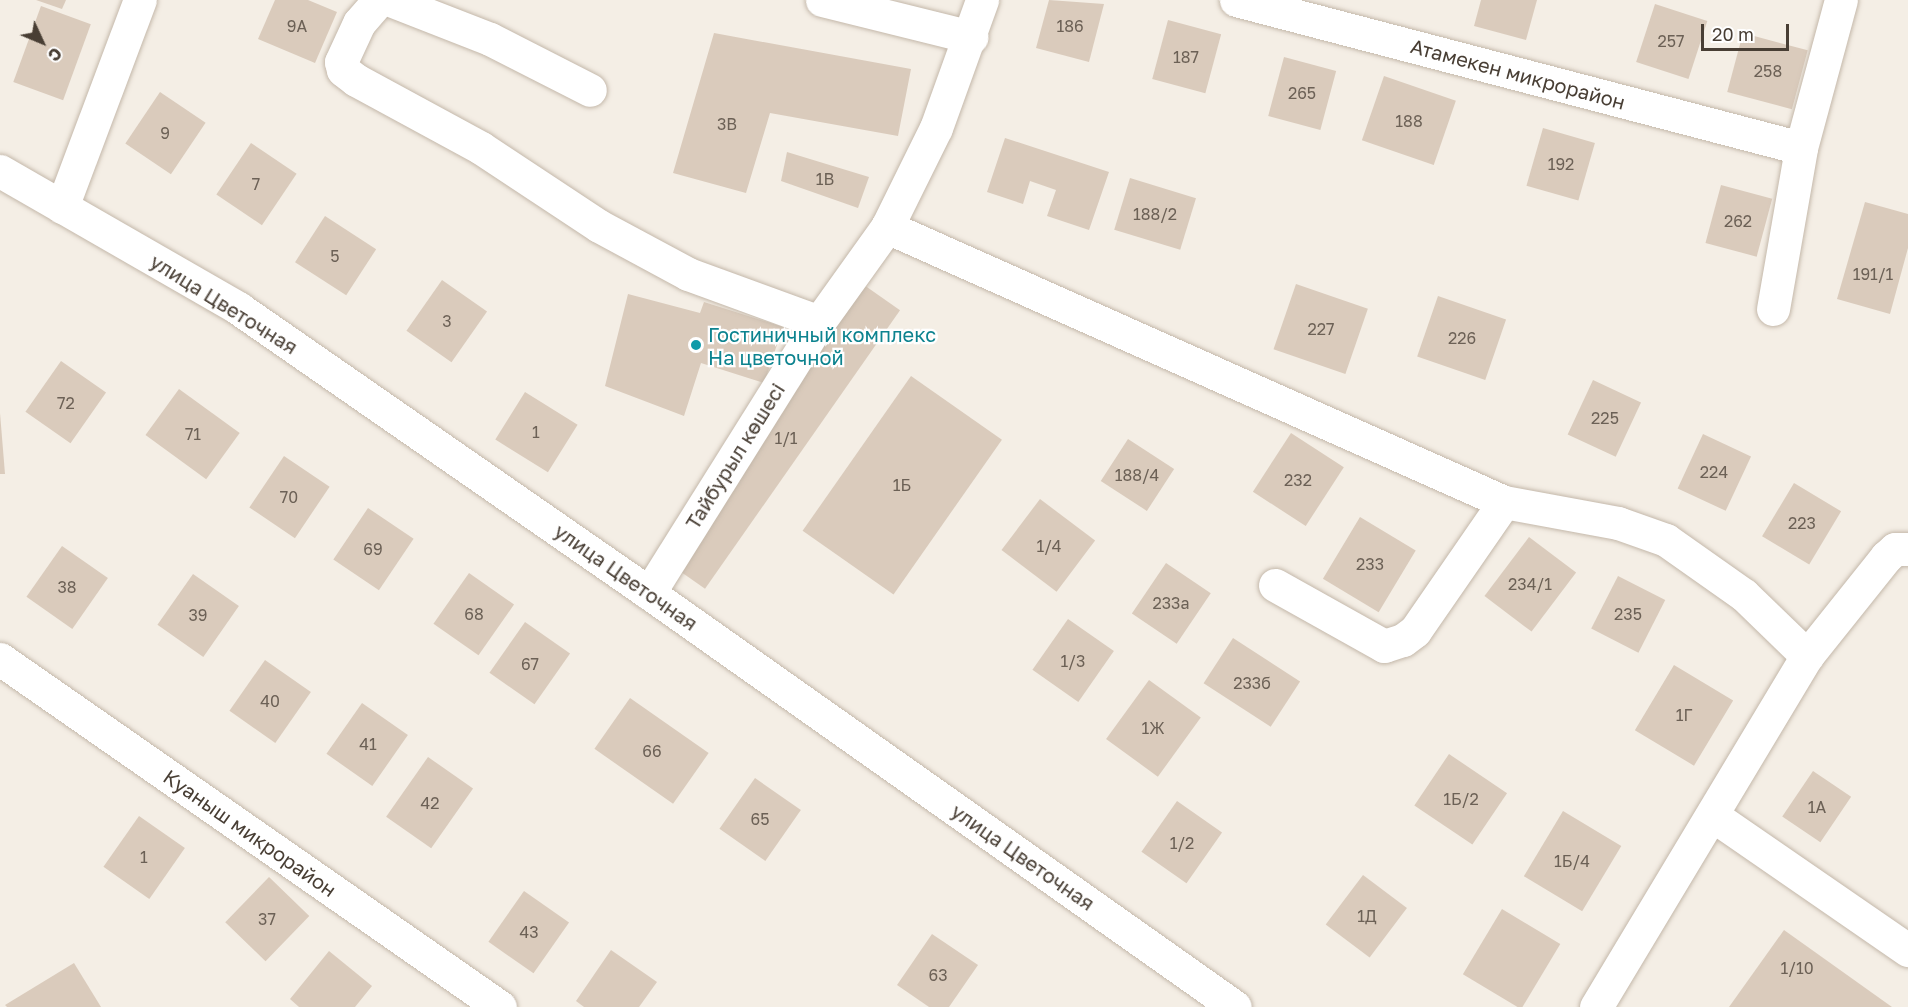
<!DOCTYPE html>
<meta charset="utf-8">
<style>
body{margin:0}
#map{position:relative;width:1908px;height:1007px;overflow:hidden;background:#f4eee5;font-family:"Golos Text",sans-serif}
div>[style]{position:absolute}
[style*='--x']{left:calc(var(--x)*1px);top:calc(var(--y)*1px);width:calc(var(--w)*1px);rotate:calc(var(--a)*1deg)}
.building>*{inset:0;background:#dacbbc;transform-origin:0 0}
.roads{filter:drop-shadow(0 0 2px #c4b8aa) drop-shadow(0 0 2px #c4b8aa)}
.minor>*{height:33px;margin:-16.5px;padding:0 16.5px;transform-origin:16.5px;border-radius:16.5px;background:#fff}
.tertiary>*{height:33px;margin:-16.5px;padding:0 16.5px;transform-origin:16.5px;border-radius:16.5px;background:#fff}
.dots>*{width:16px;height:16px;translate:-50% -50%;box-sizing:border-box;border:3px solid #fff;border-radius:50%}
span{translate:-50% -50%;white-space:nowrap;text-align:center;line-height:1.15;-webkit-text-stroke:4.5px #fff;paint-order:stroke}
.number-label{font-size:16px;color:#6c6156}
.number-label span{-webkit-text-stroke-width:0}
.street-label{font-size:20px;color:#483e34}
.culture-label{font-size:20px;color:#0d838f}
.left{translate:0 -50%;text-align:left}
.north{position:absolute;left:12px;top:12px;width:60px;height:60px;-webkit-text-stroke:4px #fff;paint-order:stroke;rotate:134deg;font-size:16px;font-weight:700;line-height:24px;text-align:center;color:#483e34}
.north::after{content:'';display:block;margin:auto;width:21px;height:27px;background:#483e34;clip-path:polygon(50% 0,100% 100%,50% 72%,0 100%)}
.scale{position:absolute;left:1701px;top:24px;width:88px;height:27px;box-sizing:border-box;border:3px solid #483e34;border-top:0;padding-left:8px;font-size:18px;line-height:21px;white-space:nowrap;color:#483e34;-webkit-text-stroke:4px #fff;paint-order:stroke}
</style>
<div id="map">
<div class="building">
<div style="clip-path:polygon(36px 0,66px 0,62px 9px)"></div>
<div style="clip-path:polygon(275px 0,308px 0,337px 12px,315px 63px,258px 39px)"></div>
<div style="clip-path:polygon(1049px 0,1104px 4px,1089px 62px,1036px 48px)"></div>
<div style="clip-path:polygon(1481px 0,1537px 0,1526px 40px,1474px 26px)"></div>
<div style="left:1655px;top:4px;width:55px;height:61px;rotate:18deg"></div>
<div style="left:41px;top:6px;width:53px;height:81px;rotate:20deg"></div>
<div style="left:1168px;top:20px;width:55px;height:61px;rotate:15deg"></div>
<div style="clip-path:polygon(714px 33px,911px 69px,898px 136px,770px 113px,746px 193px,673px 173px)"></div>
<div style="left:1743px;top:33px;width:67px;height:61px;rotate:15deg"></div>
<div style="left:1284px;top:57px;width:54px;height:61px;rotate:15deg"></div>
<div style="left:1384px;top:76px;width:76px;height:68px;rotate:19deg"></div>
<div style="left:160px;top:92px;width:55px;height:62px;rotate:34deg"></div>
<div style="left:1543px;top:128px;width:54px;height:60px;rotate:16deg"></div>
<div style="clip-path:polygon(1005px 138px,1109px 172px,1089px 230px,1047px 216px,1056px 190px,1030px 181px,1023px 204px,987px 192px)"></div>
<div style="left:251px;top:143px;width:55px;height:62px;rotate:34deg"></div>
<div style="clip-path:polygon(787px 152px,869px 177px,858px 208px,781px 181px)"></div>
<div style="left:1130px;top:178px;width:69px;height:54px;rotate:17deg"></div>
<div style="left:1721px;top:185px;width:53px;height:60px;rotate:15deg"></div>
<div style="clip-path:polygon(1865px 202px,1908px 214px,1908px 248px,1890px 314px,1837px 299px)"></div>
<div style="left:325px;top:216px;width:61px;height:55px;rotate:33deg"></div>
<div style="left:442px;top:280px;width:55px;height:62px;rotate:35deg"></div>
<div style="left:1296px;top:284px;width:76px;height:69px;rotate:19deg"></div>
<div style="left:864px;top:285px;width:44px;height:340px;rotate:35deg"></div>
<div style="clip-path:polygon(628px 294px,700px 313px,704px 302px,783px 327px,764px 383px,701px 363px,684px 416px,605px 386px)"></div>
<div style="left:1438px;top:296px;width:72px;height:64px;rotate:19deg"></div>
<div style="left:61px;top:361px;width:55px;height:62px;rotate:35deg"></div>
<div style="left:911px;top:376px;width:111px;height:189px;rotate:35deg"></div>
<div style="left:1593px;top:380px;width:53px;height:60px;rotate:25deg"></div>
<div style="left:179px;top:389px;width:75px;height:57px;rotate:36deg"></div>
<div style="left:525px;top:392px;width:62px;height:56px;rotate:32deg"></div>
<div style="clip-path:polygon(0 413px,5px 474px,0 474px)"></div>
<div style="left:1291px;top:433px;width:63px;height:70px;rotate:33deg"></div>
<div style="left:1703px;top:434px;width:53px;height:60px;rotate:25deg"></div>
<div style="left:1128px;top:439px;width:55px;height:50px;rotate:33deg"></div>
<div style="left:284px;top:456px;width:55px;height:62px;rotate:34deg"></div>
<div style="left:1794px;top:483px;width:55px;height:62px;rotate:31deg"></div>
<div style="left:1040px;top:499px;width:69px;height:64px;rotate:37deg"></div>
<div style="left:368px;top:508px;width:55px;height:62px;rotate:34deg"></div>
<div style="left:1360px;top:517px;width:65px;height:72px;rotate:31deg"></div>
<div style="left:1529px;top:537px;width:59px;height:74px;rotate:37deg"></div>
<div style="left:62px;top:546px;width:56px;height:62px;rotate:35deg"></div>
<div style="left:1166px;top:563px;width:54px;height:61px;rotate:34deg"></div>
<div style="left:469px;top:573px;width:55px;height:62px;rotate:35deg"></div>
<div style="left:193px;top:574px;width:56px;height:62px;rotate:35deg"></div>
<div style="left:1618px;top:576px;width:53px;height:59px;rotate:27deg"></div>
<div style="left:1068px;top:619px;width:56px;height:62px;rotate:35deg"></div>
<div style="left:525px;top:622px;width:55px;height:62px;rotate:35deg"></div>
<div style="left:1233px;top:638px;width:80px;height:54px;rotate:33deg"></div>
<div style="left:265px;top:660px;width:56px;height:62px;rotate:35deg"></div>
<div style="left:1674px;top:665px;width:69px;height:76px;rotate:31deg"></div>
<div style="left:1149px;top:680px;width:64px;height:73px;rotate:36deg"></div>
<div style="left:630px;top:698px;width:96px;height:62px;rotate:35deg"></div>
<div style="left:362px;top:703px;width:56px;height:62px;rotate:35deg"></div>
<div style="left:1449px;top:754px;width:70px;height:62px;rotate:34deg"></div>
<div style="left:428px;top:757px;width:55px;height:73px;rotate:35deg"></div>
<div style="left:1813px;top:771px;width:46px;height:55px;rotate:34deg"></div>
<div style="left:755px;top:778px;width:56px;height:62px;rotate:35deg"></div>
<div style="left:1177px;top:801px;width:55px;height:62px;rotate:35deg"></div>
<div style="left:1563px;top:811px;width:68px;height:76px;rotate:31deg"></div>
<div style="left:139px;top:816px;width:56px;height:62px;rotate:35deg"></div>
<div style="left:1363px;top:875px;width:55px;height:62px;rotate:37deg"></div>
<div style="left:269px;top:877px;width:56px;height:63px;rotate:44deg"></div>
<div style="left:524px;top:891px;width:55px;height:62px;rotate:35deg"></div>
<div style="left:1502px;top:909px;width:68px;height:76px;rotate:31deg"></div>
<div style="clip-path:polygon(1784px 930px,1892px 1007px,1729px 1007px)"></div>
<div style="clip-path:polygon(932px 934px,978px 965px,949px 1007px,929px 1007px,897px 985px)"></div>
<div style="clip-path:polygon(611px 950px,657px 982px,639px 1007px,584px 1007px,576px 1001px)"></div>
<div style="clip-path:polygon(329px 951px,372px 986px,355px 1007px,299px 1007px,290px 999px)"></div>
<div style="clip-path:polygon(74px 963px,101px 1007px,7px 1007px,5px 1005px)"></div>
</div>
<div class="roads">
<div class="minor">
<div style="--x:379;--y:0;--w:30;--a:131"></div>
<div style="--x:359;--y:23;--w:43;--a:114.8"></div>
<div style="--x:341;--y:62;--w:8;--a:76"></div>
<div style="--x:343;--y:70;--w:16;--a:38"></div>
<div style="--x:356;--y:80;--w:142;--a:28.5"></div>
<div style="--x:481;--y:148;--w:141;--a:33.5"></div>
<div style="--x:599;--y:226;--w:101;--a:28.3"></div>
<div style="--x:688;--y:274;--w:140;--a:20.1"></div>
<div style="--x:390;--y:0;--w:107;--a:21.3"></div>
<div style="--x:490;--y:39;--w:112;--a:27"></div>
<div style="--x:822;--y:0;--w:154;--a:13.9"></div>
<div style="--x:1236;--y:0;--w:584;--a:14.68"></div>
<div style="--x:0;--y:171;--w:275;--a:29.9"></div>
<div style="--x:238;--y:308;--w:500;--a:34.74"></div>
<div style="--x:649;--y:593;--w:717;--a:35.24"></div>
<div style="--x:62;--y:207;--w:221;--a:-69.4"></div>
<div style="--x:887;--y:227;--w:676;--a:24.02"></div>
<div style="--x:1504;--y:502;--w:116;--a:10.4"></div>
<div style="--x:1618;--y:523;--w:51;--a:19.5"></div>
<div style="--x:1666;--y:540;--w:95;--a:35.2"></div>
<div style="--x:1744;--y:595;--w:88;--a:44.1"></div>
<div style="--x:1773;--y:309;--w:163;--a:-80.1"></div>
<div style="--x:1801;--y:148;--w:153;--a:-74.9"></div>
<div style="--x:1275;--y:585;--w:125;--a:29.2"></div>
<div style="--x:1384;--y:646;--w:20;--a:-18"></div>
<div style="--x:1403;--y:640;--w:15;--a:-37"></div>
<div style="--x:1415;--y:631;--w:157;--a:-55.4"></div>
<div style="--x:0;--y:659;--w:609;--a:34.84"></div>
<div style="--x:1712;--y:815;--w:238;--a:34.6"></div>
<div style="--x:1596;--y:1007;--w:410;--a:-59"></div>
<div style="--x:1807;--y:656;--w:127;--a:-51.4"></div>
<div style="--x:1886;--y:557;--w:12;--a:-42"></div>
<div style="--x:1895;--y:549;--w:13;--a:0"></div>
</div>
<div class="tertiary">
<div style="--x:649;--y:593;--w:320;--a:-57.9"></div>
<div style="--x:819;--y:322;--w:117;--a:-54.4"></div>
<div style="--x:887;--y:227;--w:110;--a:-63.7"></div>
<div style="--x:936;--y:128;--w:136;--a:-70.2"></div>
</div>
</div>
<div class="dots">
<div style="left:696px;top:345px;background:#0f9aa8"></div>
</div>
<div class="number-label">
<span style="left:297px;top:26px">9А</span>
<span style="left:1070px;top:26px">186</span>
<span style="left:1671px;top:41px">257</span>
<span style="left:1186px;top:57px">187</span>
<span style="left:1768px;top:71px">258</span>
<span style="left:1302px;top:93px">265</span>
<span style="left:1409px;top:121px">188</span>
<span style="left:727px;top:124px">3В</span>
<span style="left:165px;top:133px">9</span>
<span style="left:1561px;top:164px">192</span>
<span style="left:825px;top:179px">1В</span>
<span style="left:256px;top:184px">7</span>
<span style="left:1155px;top:214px">188/2</span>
<span style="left:1738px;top:221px">262</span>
<span style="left:335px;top:256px">5</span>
<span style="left:1873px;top:274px">191/1</span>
<span style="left:447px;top:321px">3</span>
<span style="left:1321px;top:329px">227</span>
<span style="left:1462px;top:338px">226</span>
<span style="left:66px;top:403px">72</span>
<span style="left:1605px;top:418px">225</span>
<span style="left:536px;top:432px">1</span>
<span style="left:193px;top:434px">71</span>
<span style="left:786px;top:438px">1/1</span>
<span style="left:1714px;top:472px">224</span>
<span style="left:1137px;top:475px">188/4</span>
<span style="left:1298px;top:480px">232</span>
<span style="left:902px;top:485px">1Б</span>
<span style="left:289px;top:497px">70</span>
<span style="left:1802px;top:523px">223</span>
<span style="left:1049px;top:546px">1/4</span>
<span style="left:373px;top:549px">69</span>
<span style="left:1370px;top:564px">233</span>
<span style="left:1530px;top:584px">234/1</span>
<span style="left:67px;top:587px">38</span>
<span style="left:1171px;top:603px">233а</span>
<span style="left:474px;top:614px">68</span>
<span style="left:1628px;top:614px">235</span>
<span style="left:198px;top:615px">39</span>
<span style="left:1073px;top:661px">1/3</span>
<span style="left:530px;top:664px">67</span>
<span style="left:1252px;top:683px">233б</span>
<span style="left:270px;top:701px">40</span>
<span style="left:1684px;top:715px">1Г</span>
<span style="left:1153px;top:728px">1Ж</span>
<span style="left:368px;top:744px">41</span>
<span style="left:652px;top:751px">66</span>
<span style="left:1461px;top:799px">1Б/2</span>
<span style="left:430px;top:803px">42</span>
<span style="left:1817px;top:807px">1А</span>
<span style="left:760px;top:819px">65</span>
<span style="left:1182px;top:843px">1/2</span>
<span style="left:144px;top:857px">1</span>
<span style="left:1572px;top:861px">1Б/4</span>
<span style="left:1367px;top:916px">1Д</span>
<span style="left:267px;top:919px">37</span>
<span style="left:529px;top:932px">43</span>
<span style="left:1797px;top:968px">1/10</span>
<span style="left:938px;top:975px">63</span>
</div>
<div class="street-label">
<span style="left:1518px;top:74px;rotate:15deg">Атамекен микрорайон</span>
<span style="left:224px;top:304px;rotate:32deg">улица Цветочная</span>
<span style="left:735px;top:456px;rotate:-58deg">Тайбурыл көшесі</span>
<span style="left:626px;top:577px;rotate:35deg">улица Цветочная</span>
<span style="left:250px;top:833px;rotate:35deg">Куаныш микрорайон</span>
<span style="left:1023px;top:857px;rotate:35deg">улица Цветочная</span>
</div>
<div class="culture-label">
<span class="left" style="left:708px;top:346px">Гостиничный комплекс<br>На цветочной</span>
</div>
<div class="north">С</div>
<div class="scale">20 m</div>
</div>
